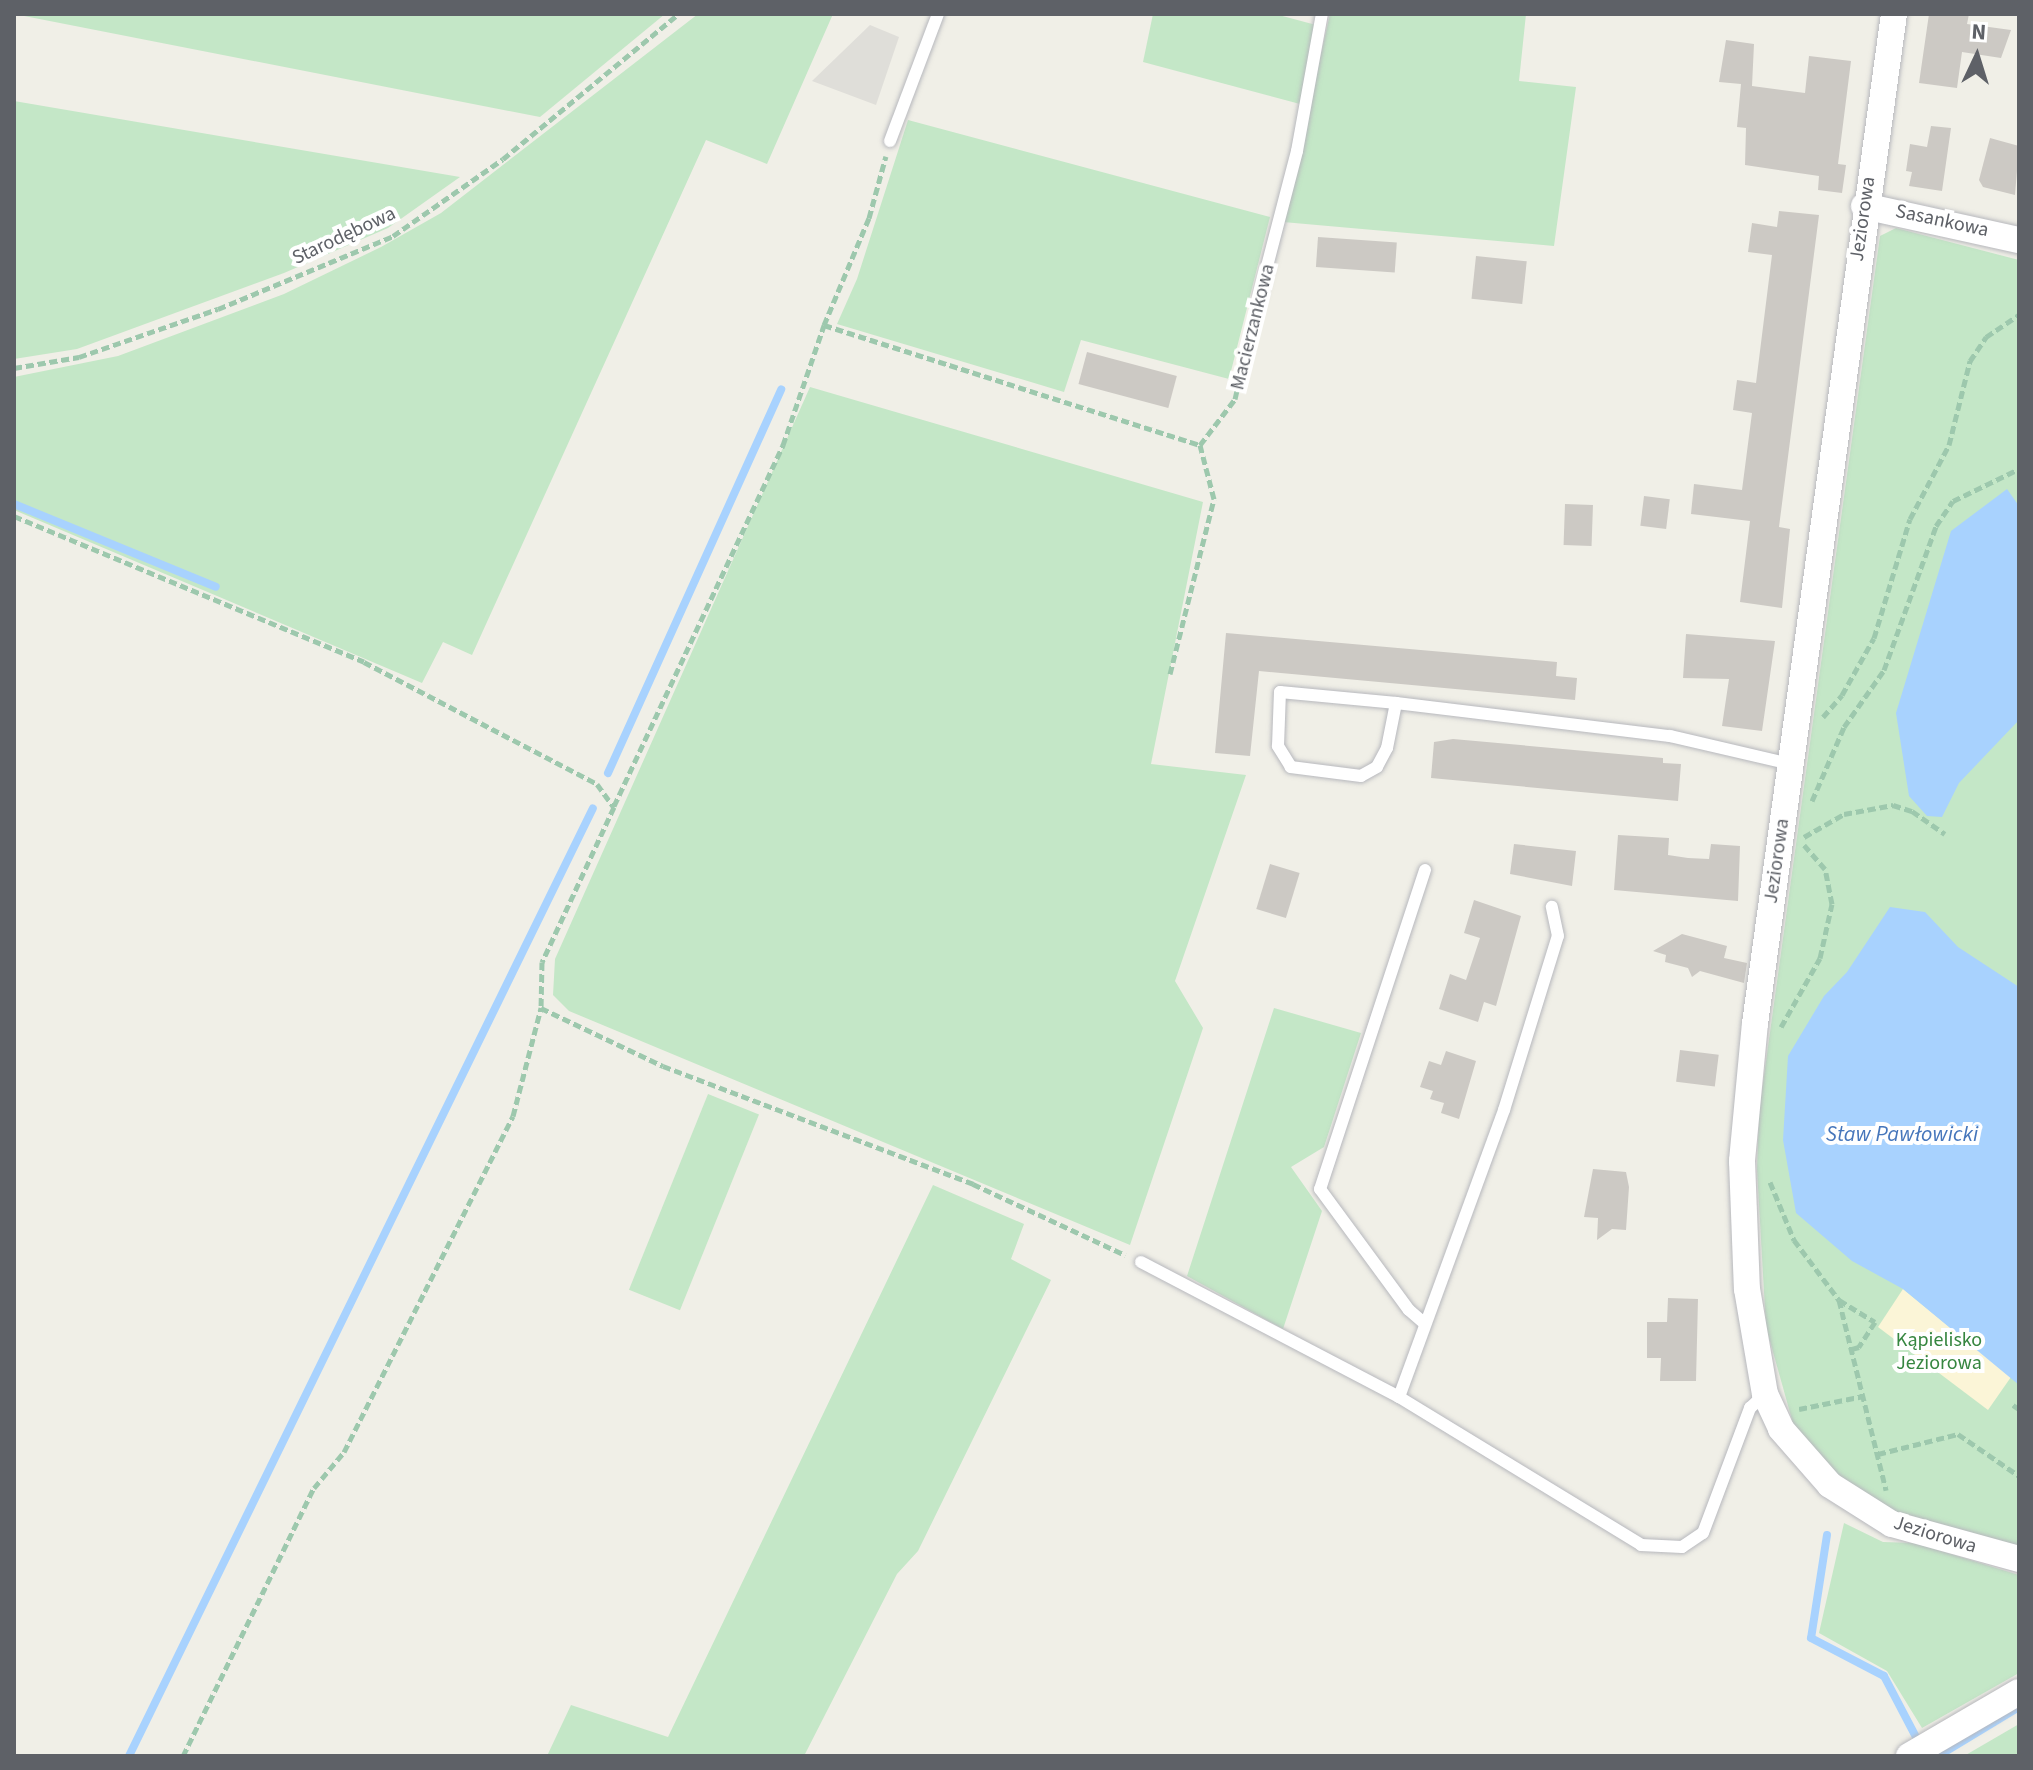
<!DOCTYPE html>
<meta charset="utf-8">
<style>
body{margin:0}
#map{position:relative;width:2033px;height:1770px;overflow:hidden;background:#f0efe7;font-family:"Source Sans 3",sans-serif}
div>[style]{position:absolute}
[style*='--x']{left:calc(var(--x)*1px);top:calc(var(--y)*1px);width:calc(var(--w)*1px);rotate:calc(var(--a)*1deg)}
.industrial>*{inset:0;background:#dfded9}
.green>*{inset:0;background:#c4e7c7;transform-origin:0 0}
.sand>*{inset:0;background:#fbf5d7}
.water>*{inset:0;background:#a8d2fe}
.stream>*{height:8px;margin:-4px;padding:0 4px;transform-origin:4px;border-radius:4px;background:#a8d2fe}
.building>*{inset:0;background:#ccc9c4;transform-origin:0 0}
.path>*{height:5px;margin-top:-2.5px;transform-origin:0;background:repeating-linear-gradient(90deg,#9dc8ad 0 8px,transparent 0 12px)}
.roads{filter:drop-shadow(0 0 2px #b7b8bd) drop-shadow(0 0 2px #b7b8bd)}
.service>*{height:12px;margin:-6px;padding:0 6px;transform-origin:6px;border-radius:6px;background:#fff}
.minor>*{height:26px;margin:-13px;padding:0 13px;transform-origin:13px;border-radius:13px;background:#fff}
span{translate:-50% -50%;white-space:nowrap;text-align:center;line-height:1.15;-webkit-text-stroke:8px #fff;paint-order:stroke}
.street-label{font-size:20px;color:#5e6167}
.park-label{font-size:20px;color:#368640}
.water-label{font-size:22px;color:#4676bb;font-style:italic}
.frame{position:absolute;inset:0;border:16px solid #5e6167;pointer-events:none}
.north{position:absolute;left:1937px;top:16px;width:80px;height:80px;-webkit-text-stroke:6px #fff;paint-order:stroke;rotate:4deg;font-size:22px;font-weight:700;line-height:32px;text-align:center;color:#5e6167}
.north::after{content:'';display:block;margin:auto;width:28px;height:36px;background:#5e6167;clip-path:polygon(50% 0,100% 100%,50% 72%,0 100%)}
</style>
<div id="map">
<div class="industrial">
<div style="clip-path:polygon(870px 25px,899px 37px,876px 105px,812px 81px)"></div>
</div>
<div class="green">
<div style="clip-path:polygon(14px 14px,665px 14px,540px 117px)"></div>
<div style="clip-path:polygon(698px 14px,833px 14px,767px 164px,706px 140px,472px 655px,443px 642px,422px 683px,14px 510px,14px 377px,118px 356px,284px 294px,381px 247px,441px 213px)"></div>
<div style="clip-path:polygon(1153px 14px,1275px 14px,1316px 25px,1300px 104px,1143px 62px)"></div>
<div style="clip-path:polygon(1330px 14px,1526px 14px,1519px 81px,1576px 87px,1554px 246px,1283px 222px)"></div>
<div style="clip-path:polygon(14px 101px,460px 177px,388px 228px,284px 273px,77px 349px,14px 359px)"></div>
<div style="clip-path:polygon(908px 120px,1270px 217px,1229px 379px,1081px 340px,1064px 392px,837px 324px,857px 279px)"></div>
<div style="clip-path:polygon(1896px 228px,2019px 260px,2019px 1548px,1900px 1515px,1837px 1478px,1794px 1427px,1766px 1327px,1757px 1169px,1759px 1112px,1880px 236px)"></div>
<div style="clip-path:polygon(810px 387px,1203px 502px,1151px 764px,1246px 775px,1175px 981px,1203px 1028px,1130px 1245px,569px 1011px,553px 995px,555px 959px)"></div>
<div style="clip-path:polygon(1274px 1008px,1361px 1033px,1324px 1147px,1291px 1167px,1322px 1211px,1283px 1329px,1187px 1276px)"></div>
<div style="left:708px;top:1094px;width:55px;height:211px;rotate:22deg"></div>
<div style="clip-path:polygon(933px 1185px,1024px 1224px,1011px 1259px,1051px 1280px,918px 1551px,897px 1574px,804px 1756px,547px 1756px,571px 1705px,668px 1737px)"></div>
<div style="clip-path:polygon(1844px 1523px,1883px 1542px,1915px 1543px,2019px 1575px,2019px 1673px,1922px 1728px,1887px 1671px,1819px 1633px)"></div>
<div style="clip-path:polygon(2019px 1724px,2019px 1756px,1964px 1756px)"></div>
</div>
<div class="sand">
<div style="clip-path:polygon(1903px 1289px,2011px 1377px,1988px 1410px,1878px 1327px)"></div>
</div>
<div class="water">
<div style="clip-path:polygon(2007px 489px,2019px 506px,2019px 720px,1959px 783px,1942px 817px,1927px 816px,1909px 796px,1896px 713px,1951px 531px)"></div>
<div style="clip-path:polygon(1890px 907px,1925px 912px,1958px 947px,2019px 987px,2019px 1385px,1903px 1289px,1852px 1261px,1796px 1213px,1783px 1140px,1788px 1056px,1824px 996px,1847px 972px)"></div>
</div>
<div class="stream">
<div style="--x:14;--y:504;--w:218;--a:22.3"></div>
<div style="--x:608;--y:773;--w:421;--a:-65.7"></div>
<div style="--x:1827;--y:1535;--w:104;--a:98.8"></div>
<div style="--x:1811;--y:1638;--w:82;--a:27.5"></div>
<div style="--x:1884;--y:1676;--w:69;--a:62.3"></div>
<div style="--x:129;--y:1756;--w:1055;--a:-63.92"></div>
<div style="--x:1938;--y:1756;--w:95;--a:-31.2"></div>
</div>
<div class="building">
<div style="clip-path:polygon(1929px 14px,1969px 14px,1967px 24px,2011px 30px,2001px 58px,1962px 52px,1957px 88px,1919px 83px)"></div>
<div style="clip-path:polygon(1726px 40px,1754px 44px,1752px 86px,1805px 93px,1809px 56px,1851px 61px,1838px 164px,1846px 165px,1842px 193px,1818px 190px,1819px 176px,1745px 165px,1746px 128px,1737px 127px,1741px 84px,1719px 82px)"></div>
<div style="clip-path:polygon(1931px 126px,1951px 128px,1942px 191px,1909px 186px,1912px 172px,1906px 171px,1910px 144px,1927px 147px)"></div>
<div style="clip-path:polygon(1990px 138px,2019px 146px,2015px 195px,1983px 187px,1979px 180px)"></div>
<div style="clip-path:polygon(1779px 211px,1819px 215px,1779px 527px,1790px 529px,1782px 608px,1740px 602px,1750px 521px,1691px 514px,1694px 484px,1742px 490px,1752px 413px,1733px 410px,1737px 380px,1756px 383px,1772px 255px,1748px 252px,1752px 223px,1777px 227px)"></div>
<div style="left:1318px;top:237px;width:79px;height:30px;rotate:4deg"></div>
<div style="left:1476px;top:256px;width:51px;height:43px;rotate:6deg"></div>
<div style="left:1087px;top:352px;width:93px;height:33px;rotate:15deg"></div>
<div style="left:1644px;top:496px;width:26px;height:30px;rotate:7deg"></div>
<div style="left:1565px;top:504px;width:28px;height:41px;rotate:2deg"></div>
<div style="clip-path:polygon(1226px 633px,1557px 662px,1556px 676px,1577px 678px,1575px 700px,1259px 671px,1250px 756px,1215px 753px)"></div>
<div style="clip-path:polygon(1686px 634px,1775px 641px,1762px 731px,1722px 726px,1729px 679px,1683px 678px)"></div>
<div style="clip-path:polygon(1453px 739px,1663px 758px,1663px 763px,1681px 764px,1678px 801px,1431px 778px,1434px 742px)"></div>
<div style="clip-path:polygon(1618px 835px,1669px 838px,1668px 855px,1688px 858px,1709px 859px,1711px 844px,1740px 846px,1738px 901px,1614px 890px)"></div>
<div style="clip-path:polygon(1514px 844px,1576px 851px,1572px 886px,1510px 874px)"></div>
<div style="left:1270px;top:864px;width:31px;height:47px;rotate:17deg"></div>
<div style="clip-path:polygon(1474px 900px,1521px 916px,1496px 1006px,1484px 1002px,1478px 1022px,1439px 1009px,1450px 974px,1466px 980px,1480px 938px,1464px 933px)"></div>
<div style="clip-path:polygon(1682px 934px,1727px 946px,1724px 958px,1747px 963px,1744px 983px,1700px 971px,1692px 977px,1688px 968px,1665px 962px,1666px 955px,1653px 951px)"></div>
<div style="left:1680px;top:1050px;width:39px;height:32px;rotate:7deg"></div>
<div style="clip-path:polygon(1446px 1051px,1476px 1061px,1459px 1119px,1441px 1113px,1444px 1103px,1430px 1099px,1433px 1091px,1420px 1087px,1429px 1061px,1441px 1065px)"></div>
<div style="clip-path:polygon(1593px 1169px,1626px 1172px,1629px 1187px,1626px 1230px,1612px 1229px,1597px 1240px,1598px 1218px,1584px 1217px)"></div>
<div style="clip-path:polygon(1668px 1298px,1698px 1299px,1696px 1381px,1660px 1381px,1661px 1358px,1647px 1358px,1647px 1322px,1667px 1322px)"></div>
</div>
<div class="path">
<div style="--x:824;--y:325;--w:395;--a:17.7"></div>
<div style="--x:14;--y:368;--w:66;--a:-9.6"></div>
<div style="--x:79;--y:357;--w:147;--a:-19.1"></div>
<div style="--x:218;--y:309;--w:190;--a:-22.6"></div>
<div style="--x:393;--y:236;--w:134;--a:-35"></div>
<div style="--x:503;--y:159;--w:227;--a:-39.6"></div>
<div style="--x:14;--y:516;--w:379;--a:22.6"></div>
<div style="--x:364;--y:662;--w:263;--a:27.6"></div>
<div style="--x:597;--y:784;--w:29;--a:54"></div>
<div style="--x:614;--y:807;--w:171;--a:114.9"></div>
<div style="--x:542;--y:962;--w:46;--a:91.2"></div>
<div style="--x:541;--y:1008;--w:135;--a:25.4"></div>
<div style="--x:663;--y:1066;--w:332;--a:20.8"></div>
<div style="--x:973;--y:1184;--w:168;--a:25"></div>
<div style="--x:1170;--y:674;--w:180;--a:-75.9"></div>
<div style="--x:1214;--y:499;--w:56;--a:-104.5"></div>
<div style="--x:1200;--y:445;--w:58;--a:-52.7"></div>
<div style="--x:1235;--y:399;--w:89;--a:-77.1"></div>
<div style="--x:1823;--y:717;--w:29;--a:-49"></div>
<div style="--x:1842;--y:695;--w:65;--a:-60.7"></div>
<div style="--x:1874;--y:638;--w:124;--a:-73.2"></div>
<div style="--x:1910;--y:519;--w:84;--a:-62.2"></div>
<div style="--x:1949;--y:445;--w:87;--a:-76"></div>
<div style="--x:1970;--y:361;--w:29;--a:-56"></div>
<div style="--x:1986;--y:337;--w:40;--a:-34"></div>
<div style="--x:1812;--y:801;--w:81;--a:-66.6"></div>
<div style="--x:1844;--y:727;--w:70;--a:-54.9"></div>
<div style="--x:1884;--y:670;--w:153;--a:-70.1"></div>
<div style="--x:1936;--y:526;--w:30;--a:-56"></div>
<div style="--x:1953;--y:501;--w:73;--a:-25.9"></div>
<div style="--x:614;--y:806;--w:399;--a:-64.9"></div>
<div style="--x:783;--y:445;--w:127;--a:-71.1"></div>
<div style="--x:824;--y:325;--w:116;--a:-67.2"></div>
<div style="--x:869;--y:218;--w:64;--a:-74.7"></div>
<div style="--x:1804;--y:837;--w:46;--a:-29.9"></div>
<div style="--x:1844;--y:814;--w:50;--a:-10.4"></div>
<div style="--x:1893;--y:805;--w:20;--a:18"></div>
<div style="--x:1912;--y:811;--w:40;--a:34.9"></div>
<div style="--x:1781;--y:1027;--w:79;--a:-60.5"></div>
<div style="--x:1820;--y:958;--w:55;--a:-77.5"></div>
<div style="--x:1832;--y:904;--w:36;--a:-101"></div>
<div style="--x:1825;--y:869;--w:32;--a:-131"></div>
<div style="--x:1770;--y:1182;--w:63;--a:67.5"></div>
<div style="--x:1794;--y:1240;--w:75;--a:53.1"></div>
<div style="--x:1839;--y:1300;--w:196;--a:76.1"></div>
<div style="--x:1839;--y:1300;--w:42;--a:31.4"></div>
<div style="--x:1875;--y:1322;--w:30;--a:123"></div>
<div style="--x:1859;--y:1347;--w:7;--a:164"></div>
<div style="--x:2013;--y:1405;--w:7;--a:34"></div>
<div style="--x:1799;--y:1409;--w:66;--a:-11.3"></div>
<div style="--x:1878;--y:1454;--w:82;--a:-14"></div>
<div style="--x:1958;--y:1434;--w:74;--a:34.5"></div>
<div style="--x:183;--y:1756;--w:298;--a:-64"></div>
<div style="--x:314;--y:1488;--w:47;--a:-50.2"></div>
<div style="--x:344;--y:1452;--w:376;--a:-63.3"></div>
<div style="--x:513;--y:1116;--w:112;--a:-75.5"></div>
</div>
<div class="roads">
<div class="service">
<div style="--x:890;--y:141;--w:136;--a:-69.3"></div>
<div style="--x:1259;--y:297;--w:151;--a:-75.4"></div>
<div style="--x:1297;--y:151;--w:139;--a:-79.7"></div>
<div style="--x:1396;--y:703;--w:46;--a:101.3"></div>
<div style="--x:1387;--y:748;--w:21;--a:118"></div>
<div style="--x:1377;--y:767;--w:18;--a:151"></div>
<div style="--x:1361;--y:776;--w:71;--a:-172.7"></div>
<div style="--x:1291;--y:767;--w:25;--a:-122"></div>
<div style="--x:1278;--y:746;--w:54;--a:-87.9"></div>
<div style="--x:1280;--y:692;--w:117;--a:5.4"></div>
<div style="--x:1396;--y:703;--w:276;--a:6.9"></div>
<div style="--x:1670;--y:736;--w:123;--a:13.1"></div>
<div style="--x:1425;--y:870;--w:336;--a:108.2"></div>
<div style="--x:1320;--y:1189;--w:150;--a:53.7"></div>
<div style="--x:1409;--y:1310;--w:21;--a:41"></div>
<div style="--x:1141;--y:1262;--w:291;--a:27.6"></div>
<div style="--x:1399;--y:1397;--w:284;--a:31.4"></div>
<div style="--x:1641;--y:1545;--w:41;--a:2.8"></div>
<div style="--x:1682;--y:1547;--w:25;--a:-34"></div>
<div style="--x:1703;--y:1533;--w:134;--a:-69.4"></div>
<div style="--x:1750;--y:1408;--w:21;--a:-43"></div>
<div style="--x:1399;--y:1397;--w:306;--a:-69.9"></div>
<div style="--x:1504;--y:1110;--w:182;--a:-72.8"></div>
<div style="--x:1558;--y:936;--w:30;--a:-102"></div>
</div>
<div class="minor">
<div style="--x:1894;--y:14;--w:1019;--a:97.84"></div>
<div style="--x:1755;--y:1023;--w:139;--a:95.4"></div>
<div style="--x:1742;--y:1161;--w:128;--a:87.8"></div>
<div style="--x:1747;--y:1289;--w:107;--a:80.3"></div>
<div style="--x:1765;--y:1394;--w:38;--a:65"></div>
<div style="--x:1781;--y:1429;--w:74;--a:48.8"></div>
<div style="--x:1830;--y:1485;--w:73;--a:32.2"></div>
<div style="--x:1892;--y:1524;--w:132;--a:15.4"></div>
<div style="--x:1864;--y:206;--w:159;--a:12.4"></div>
<div style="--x:1909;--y:1756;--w:127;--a:-30.2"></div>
</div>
</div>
<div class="street-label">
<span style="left:1863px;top:219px;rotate:-82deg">Jeziorowa</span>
<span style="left:1942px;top:221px;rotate:12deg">Sasankowa</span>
<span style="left:344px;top:236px;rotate:-25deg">Starodębowa</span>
<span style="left:1253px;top:327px;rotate:-76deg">Macierzankowa</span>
<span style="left:1777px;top:861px;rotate:-82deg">Jeziorowa</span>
<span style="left:1935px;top:1535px;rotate:17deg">Jeziorowa</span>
</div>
<div class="park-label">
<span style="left:1939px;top:1352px">Kąpielisko<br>Jeziorowa</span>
</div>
<div class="water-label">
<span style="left:1902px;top:1135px">Staw Pawłowicki</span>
</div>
<div class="frame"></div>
<div class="north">N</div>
</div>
